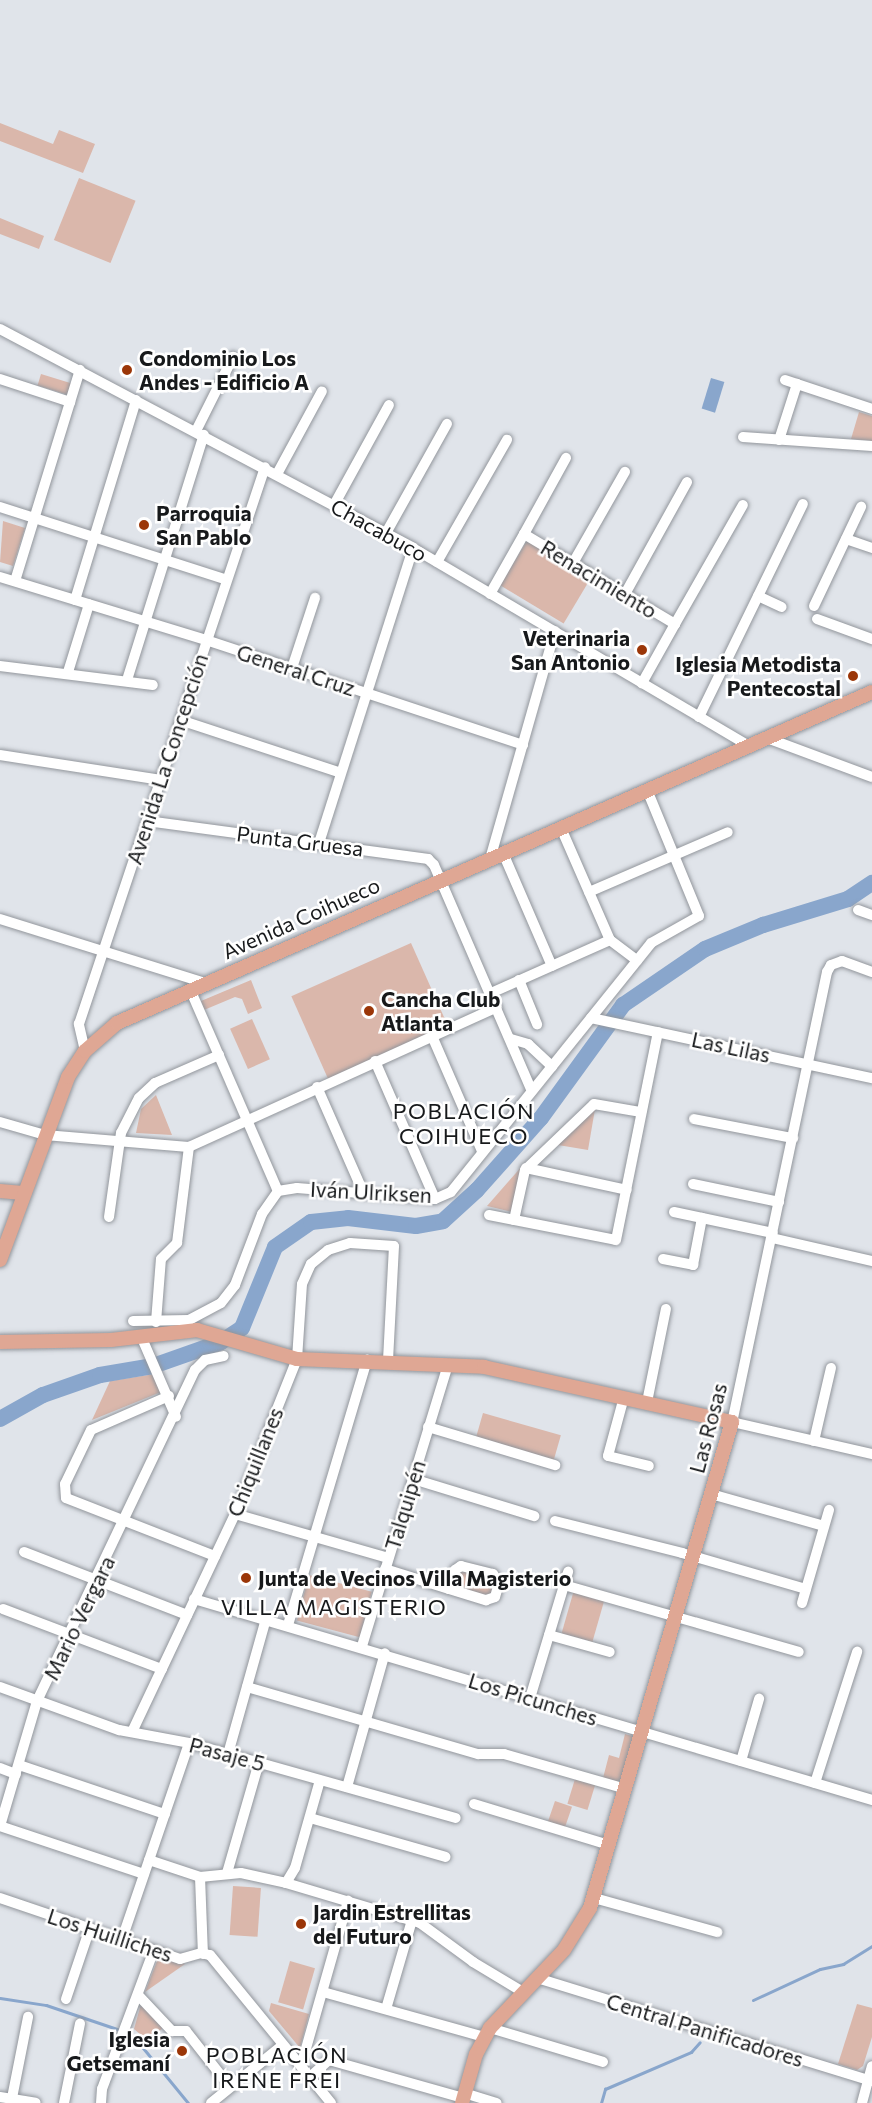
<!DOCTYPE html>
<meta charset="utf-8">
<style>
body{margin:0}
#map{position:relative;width:872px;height:2103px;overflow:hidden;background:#e0e4ea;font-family:Commissioner,sans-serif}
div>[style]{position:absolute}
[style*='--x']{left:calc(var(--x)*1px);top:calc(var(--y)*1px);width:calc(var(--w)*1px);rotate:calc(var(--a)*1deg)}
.green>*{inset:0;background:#dab7ab;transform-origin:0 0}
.water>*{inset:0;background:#89a6cc;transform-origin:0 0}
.stream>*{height:3px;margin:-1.5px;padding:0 1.5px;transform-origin:1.5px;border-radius:1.5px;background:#89a6cc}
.river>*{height:16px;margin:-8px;padding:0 8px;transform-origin:8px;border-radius:8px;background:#89a6cc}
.roads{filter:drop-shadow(0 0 2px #92969c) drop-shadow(0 0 2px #92969c)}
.minor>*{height:10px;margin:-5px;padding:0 5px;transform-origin:5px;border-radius:5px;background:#fff}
.major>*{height:14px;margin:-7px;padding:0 7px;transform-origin:7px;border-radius:7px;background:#dfa794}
.dots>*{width:16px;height:16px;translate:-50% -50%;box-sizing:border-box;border:3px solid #fff;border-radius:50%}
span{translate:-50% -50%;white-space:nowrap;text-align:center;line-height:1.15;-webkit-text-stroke:5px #fff;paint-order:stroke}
.poi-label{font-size:21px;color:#17191b;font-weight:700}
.left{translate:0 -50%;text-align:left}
.right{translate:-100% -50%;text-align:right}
.street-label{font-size:21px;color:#17191b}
.neighbourhood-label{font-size:22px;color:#17191b;letter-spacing:1.5px}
</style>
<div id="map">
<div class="green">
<div style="clip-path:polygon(0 123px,53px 144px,59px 130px,95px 144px,83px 173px,0 141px)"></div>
<div style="left:79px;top:178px;width:61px;height:67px;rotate:22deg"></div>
<div style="clip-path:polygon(0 218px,44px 236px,39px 249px,0 234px)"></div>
<div style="left:41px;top:374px;width:34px;height:12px;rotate:17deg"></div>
<div style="clip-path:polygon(859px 412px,872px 416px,872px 441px,851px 439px)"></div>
<div style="clip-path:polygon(3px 521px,25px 528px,13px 566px,0 562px)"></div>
<div style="left:528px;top:539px;width:74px;height:54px;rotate:31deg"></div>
<div style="left:411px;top:943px;width:93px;height:131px;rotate:66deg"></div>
<div style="clip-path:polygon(251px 980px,262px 1008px,248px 1014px,242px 999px,235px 997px,204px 1010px,201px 1001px)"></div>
<div style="left:252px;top:1019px;width:44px;height:24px;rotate:66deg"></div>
<div style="clip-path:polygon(156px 1095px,172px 1135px,136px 1133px,141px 1109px)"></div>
<div style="clip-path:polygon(595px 1109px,588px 1150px,558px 1145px)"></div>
<div style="clip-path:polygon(523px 1165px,512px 1212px,487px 1206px)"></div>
<div style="clip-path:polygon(155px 1374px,161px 1392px,92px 1420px,110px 1381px)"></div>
<div style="left:483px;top:1413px;width:81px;height:26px;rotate:16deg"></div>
<div style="clip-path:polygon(460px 1571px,493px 1578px,496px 1582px,492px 1593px,487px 1596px,459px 1587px)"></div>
<div style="left:309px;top:1575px;width:65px;height:47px;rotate:15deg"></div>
<div style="left:574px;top:1590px;width:32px;height:45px;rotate:16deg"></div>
<div style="clip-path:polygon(625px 1734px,639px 1738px,626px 1784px,603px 1778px,609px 1755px,619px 1758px)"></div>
<div style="left:575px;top:1779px;width:21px;height:26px;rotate:17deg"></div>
<div style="left:555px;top:1801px;width:18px;height:23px;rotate:19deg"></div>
<div style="left:233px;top:1886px;width:28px;height:49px;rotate:4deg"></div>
<div style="clip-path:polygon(159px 1956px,185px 1964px,145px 1992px)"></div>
<div style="left:290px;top:1961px;width:26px;height:43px;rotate:16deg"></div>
<div style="clip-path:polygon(271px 2003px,309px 2014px,300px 2048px,269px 2011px)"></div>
<div style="clip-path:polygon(141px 2004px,164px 2027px,148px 2041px,134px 2029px)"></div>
<div style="clip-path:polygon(857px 2004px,872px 2008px,872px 2037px,863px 2066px,857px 2070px,838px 2064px)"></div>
</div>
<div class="water">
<div style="left:711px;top:378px;width:14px;height:32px;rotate:17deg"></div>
</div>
<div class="stream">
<div style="--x:0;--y:1998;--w:47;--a:8.7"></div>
<div style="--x:46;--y:2005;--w:78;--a:18.7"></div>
<div style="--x:753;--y:2000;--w:74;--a:-24.8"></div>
<div style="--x:820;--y:1969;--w:24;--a:-12"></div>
<div style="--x:843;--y:1964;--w:34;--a:-32"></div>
<div style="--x:126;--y:2033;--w:9;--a:27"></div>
<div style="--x:134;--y:2037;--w:85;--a:50.7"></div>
<div style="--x:601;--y:2103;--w:15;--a:-74"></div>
<div style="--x:605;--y:2089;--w:94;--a:-23.3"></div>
<div style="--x:691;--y:2052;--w:13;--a:-48"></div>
</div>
<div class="river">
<div style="--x:0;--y:1419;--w:49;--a:-29.2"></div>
<div style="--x:43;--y:1395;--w:60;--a:-19.3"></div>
<div style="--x:100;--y:1375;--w:54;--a:-9.6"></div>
<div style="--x:153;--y:1366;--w:72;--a:-19.4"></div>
<div style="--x:221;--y:1342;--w:25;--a:-34"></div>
<div style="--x:242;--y:1328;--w:87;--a:-67.8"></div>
<div style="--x:275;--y:1247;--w:44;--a:-34.8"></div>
<div style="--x:311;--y:1222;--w:37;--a:-6"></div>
<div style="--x:348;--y:1218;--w:68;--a:6.7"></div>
<div style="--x:416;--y:1226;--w:27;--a:-10"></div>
<div style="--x:443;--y:1221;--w:46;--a:-42.4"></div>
<div style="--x:477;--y:1190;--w:96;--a:-48.4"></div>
<div style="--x:541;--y:1118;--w:140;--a:-54"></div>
<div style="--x:623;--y:1005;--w:99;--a:-34.3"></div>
<div style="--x:705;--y:949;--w:63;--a:-22.5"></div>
<div style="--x:763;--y:925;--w:89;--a:-17"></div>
<div style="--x:848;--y:899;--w:29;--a:-34"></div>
</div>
<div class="roads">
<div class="minor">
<div style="--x:0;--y:329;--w:467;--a:27.9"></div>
<div style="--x:413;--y:548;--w:390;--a:30.5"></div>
<div style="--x:0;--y:379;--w:74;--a:18.2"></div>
<div style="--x:785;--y:380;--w:92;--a:18.4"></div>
<div style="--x:196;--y:431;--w:83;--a:-63.4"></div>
<div style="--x:743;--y:437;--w:129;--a:4"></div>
<div style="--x:779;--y:440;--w:59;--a:-72.2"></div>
<div style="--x:277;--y:474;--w:94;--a:-61.5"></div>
<div style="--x:334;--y:505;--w:114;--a:-61.2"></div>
<div style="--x:0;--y:507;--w:238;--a:17.8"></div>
<div style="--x:386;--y:533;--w:125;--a:-60.8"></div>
<div style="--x:524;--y:534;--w:87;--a:-61.1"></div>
<div style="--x:846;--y:539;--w:28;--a:19"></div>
<div style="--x:437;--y:562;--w:141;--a:-60.2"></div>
<div style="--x:573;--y:563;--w:105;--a:-60.3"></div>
<div style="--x:0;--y:577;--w:215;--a:17"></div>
<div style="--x:206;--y:640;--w:334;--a:18.3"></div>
<div style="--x:15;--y:581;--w:221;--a:-72.9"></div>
<div style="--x:490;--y:594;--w:69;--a:-60.5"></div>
<div style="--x:524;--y:534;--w:176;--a:30.8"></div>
<div style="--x:675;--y:624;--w:68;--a:119.2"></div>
<div style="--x:625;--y:594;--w:128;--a:-61"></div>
<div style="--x:758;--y:596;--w:26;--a:25"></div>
<div style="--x:75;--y:600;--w:209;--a:-73"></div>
<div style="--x:814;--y:606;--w:110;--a:-64.6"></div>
<div style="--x:817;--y:619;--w:59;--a:20"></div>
<div style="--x:675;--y:624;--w:137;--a:-60.3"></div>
<div style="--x:0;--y:666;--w:154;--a:7.1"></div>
<div style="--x:292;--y:668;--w:74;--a:-71.8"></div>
<div style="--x:68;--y:672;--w:71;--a:-72.8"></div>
<div style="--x:127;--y:680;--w:257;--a:-72.6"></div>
<div style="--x:699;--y:717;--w:237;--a:-64"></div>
<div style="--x:180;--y:720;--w:169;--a:18.2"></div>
<div style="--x:767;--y:738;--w:112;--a:20.4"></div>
<div style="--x:0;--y:755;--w:163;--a:8.8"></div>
<div style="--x:147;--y:821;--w:284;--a:7.7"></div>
<div style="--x:428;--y:859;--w:8;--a:45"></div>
<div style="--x:434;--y:865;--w:246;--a:66.6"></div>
<div style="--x:561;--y:828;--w:122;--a:66.4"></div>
<div style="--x:610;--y:940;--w:34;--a:37"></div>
<div style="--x:319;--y:843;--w:310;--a:-72.3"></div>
<div style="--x:503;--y:853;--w:123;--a:66.6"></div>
<div style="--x:490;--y:859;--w:237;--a:-74.1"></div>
<div style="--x:589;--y:892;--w:151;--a:-23.3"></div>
<div style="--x:858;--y:910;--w:15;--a:20"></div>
<div style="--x:0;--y:919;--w:215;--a:17.3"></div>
<div style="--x:872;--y:972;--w:32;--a:-160"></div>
<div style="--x:842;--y:961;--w:12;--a:160"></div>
<div style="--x:831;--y:965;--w:8;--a:120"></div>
<div style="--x:827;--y:972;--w:460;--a:101.9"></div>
<div style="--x:732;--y:1422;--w:144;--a:12.9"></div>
<div style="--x:519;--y:980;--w:48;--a:67.8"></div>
<div style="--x:190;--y:989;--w:220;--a:66.5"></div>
<div style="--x:491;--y:993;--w:130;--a:-24"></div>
<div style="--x:591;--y:1018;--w:287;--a:12.1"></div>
<div style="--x:432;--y:1036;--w:125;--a:66.5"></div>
<div style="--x:511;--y:1039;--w:18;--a:16"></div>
<div style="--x:528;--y:1044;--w:33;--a:43"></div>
<div style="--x:85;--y:1051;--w:28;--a:-103"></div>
<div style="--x:79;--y:1024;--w:587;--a:-71.53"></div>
<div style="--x:375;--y:1061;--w:150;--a:66.5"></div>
<div style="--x:317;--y:1087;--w:117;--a:66.3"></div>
<div style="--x:694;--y:1119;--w:101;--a:10.9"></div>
<div style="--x:0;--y:1122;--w:47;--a:16.1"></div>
<div style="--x:45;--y:1135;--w:144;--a:4.8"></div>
<div style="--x:189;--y:1147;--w:338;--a:-24.4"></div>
<div style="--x:526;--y:1168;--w:103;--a:12.3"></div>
<div style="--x:693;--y:1184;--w:88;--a:11.8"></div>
<div style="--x:674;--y:1212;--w:101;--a:12"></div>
<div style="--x:489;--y:1215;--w:129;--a:11.1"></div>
<div style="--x:616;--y:1240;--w:212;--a:-78.6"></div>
<div style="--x:109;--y:1217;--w:85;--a:-81.9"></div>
<div style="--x:121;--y:1133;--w:39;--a:-63"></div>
<div style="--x:139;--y:1098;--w:22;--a:-43"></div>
<div style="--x:155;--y:1083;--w:70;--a:-23.6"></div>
<div style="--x:514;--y:1220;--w:51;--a:-77.6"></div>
<div style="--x:525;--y:1170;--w:95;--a:-43.7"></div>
<div style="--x:594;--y:1104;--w:48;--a:9.7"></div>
<div style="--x:772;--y:1238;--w:103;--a:13"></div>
<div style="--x:663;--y:1259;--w:31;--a:11"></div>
<div style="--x:693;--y:1265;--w:48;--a:-79.2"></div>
<div style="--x:133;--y:1321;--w:56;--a:-1"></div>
<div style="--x:189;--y:1320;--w:36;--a:-28"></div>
<div style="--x:221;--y:1303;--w:23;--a:-52"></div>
<div style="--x:235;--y:1285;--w:76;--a:-69.2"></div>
<div style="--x:262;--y:1214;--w:28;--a:-55"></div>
<div style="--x:278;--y:1191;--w:19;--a:-9"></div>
<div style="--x:297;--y:1188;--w:138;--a:4.6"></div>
<div style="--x:435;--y:1199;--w:17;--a:-24"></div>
<div style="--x:451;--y:1192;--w:319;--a:-51.2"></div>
<div style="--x:651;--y:943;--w:55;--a:-29.4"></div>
<div style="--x:699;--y:916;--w:136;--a:-112.4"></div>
<div style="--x:156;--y:1322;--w:63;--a:-85.5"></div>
<div style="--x:161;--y:1259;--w:23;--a:-45"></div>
<div style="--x:177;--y:1243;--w:97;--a:-82.9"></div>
<div style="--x:141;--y:1336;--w:88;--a:66.6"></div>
<div style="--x:169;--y:1396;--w:85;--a:156.4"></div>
<div style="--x:91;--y:1430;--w:60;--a:115.7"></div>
<div style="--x:65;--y:1484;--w:14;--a:86"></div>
<div style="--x:66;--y:1498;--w:160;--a:21.3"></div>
<div style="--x:624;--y:1397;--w:61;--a:105.2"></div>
<div style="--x:608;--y:1456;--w:42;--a:13.7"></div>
<div style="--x:647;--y:1402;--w:95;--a:-78.5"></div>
<div style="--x:428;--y:1427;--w:133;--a:16.7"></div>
<div style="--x:814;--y:1441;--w:75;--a:-76.9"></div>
<div style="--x:413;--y:1479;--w:127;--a:17"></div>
<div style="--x:711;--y:1494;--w:117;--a:15.8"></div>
<div style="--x:235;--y:1514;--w:159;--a:16"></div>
<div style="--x:555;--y:1521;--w:131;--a:14.1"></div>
<div style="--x:682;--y:1553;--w:129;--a:16.2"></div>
<div style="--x:24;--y:1552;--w:175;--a:21.1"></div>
<div style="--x:385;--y:1569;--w:67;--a:17.4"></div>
<div style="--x:449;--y:1589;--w:39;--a:17"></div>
<div style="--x:486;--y:1600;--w:9;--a:-18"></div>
<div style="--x:495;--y:1597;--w:15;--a:-74"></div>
<div style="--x:499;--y:1583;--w:11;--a:-124"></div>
<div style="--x:493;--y:1574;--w:33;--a:-166"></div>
<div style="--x:461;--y:1566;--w:7;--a:146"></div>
<div style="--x:455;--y:1570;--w:20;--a:108"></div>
<div style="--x:564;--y:1585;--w:244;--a:15.9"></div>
<div style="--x:194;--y:1599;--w:707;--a:16.51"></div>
<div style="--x:802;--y:1603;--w:97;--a:-73.8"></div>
<div style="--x:3;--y:1609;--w:170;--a:20.7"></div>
<div style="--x:288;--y:1625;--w:277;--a:-73.4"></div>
<div style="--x:549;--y:1635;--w:63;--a:15.6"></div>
<div style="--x:362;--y:1646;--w:295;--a:-73"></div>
<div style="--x:0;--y:1687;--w:127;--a:19.9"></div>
<div style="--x:119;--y:1730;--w:71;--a:10.5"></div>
<div style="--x:189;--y:1743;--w:277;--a:15.7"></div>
<div style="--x:247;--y:1687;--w:241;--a:16.2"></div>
<div style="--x:478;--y:1754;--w:26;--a:0"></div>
<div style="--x:504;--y:1754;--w:127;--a:16"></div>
<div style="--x:530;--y:1698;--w:132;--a:-73.2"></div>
<div style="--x:132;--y:1732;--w:241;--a:-64.7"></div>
<div style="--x:235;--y:1514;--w:167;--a:-68.2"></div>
<div style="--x:297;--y:1359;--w:75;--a:-86.2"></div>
<div style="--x:302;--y:1284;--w:22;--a:-66"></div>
<div style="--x:311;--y:1264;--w:22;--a:-39"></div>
<div style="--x:328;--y:1250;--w:23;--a:-18"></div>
<div style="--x:350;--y:1243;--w:44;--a:3.9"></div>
<div style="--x:394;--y:1246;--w:115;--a:93"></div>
<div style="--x:228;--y:1754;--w:140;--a:-74.3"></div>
<div style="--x:741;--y:1761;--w:65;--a:-73.8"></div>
<div style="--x:19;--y:1765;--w:154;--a:18.6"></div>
<div style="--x:0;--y:1768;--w:17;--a:21"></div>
<div style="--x:815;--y:1783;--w:138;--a:-72.2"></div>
<div style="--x:347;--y:1787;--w:139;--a:-74.2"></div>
<div style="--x:474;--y:1804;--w:141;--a:16.9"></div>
<div style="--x:310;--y:1818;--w:141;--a:16"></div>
<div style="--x:149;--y:1860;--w:54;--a:18.4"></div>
<div style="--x:200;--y:1877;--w:41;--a:-5.6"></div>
<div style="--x:241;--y:1873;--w:46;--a:12.5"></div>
<div style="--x:286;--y:1883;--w:140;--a:16.6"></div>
<div style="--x:420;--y:1923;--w:66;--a:36.3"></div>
<div style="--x:473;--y:1962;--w:58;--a:31"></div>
<div style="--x:227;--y:1873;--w:116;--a:-73.9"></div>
<div style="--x:144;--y:1874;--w:152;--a:-161.6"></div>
<div style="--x:0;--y:1826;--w:130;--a:-73.5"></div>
<div style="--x:37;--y:1701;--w:367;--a:-64.5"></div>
<div style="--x:195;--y:1370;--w:14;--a:-45"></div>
<div style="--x:205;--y:1360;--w:19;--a:-12"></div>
<div style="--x:200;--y:1877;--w:77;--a:87.8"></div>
<div style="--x:286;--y:1883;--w:17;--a:-59"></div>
<div style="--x:295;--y:1868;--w:91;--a:-74.1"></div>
<div style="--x:0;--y:1898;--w:190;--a:18.7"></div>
<div style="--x:180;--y:1959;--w:22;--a:-16"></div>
<div style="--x:201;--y:1953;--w:9;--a:13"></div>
<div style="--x:210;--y:1955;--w:191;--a:50.7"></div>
<div style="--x:594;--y:1898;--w:128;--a:15.5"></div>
<div style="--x:122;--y:1939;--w:207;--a:-71.1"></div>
<div style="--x:537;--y:1978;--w:350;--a:17.1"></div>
<div style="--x:323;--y:1992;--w:167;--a:15.6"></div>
<div style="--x:138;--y:1995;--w:50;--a:46.6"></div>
<div style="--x:172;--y:2031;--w:14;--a:0"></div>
<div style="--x:186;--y:2031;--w:71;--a:51.8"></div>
<div style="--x:66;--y:1999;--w:75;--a:-71.3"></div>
<div style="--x:386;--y:2009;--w:93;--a:-73.7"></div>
<div style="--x:490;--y:2028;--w:118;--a:16.7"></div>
<div style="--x:301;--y:2066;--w:172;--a:-74.1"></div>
<div style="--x:310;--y:2077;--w:25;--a:-42"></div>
<div style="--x:329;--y:2060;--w:139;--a:15.8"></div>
<div style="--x:464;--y:2093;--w:34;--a:17"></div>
<div style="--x:0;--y:2097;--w:36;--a:9"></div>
<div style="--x:11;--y:2103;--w:88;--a:-78.8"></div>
<div style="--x:64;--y:2103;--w:81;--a:-78.6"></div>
<div style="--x:101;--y:2103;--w:14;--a:-86"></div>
<div style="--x:102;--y:2089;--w:148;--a:-69.5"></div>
<div style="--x:211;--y:2103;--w:92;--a:-38.9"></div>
<div style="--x:862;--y:2103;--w:38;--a:-75"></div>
</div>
<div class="major">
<div style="--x:0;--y:1191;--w:23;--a:5"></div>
<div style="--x:0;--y:1260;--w:195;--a:-69.6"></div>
<div style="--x:68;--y:1077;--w:31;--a:-57"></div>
<div style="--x:85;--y:1051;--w:43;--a:-41.2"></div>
<div style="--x:117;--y:1023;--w:824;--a:-23.67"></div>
<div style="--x:0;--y:1342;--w:111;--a:-1"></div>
<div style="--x:111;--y:1340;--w:87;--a:-6.6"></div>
<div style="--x:197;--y:1330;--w:104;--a:16.2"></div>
<div style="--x:297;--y:1359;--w:187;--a:2.4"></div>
<div style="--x:484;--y:1367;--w:254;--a:12.5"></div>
<div style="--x:732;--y:1422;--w:506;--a:106.29"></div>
<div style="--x:590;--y:1908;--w:49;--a:121.8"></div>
<div style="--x:564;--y:1950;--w:108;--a:133.5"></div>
<div style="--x:490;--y:2028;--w:30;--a:118"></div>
<div style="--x:476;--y:2054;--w:51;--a:105.9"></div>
</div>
</div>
<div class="dots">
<div style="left:127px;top:370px;background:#9b3608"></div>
<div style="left:144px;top:525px;background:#9b3608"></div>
<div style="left:642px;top:650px;background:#9b3608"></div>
<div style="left:853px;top:676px;background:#9b3608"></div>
<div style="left:369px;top:1011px;background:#9b3608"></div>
<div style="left:246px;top:1578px;background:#9b3608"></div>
<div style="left:301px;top:1924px;background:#9b3608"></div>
<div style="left:182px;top:2051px;background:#9b3608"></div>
</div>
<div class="poi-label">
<span class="left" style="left:139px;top:370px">Condominio Los<br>Andes - Edificio A</span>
<span class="left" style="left:156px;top:525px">Parroquia<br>San Pablo</span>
<span class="right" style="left:630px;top:650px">Veterinaria<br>San Antonio</span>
<span class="right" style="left:841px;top:676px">Iglesia Metodista<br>Pentecostal</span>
<span class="left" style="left:381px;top:1011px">Cancha Club<br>Atlanta</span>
<span class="left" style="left:258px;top:1578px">Junta de Vecinos Villa Magisterio</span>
<span class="left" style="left:313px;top:1924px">Jardin Estrellitas<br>del Futuro</span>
<span class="right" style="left:170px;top:2051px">Iglesia<br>Getsemaní</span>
</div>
<div class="street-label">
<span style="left:379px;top:530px;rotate:29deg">Chacabuco</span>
<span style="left:599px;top:579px;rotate:31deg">Renacimiento</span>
<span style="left:296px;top:670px;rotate:18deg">General Cruz</span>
<span style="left:167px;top:759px;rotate:-72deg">Avenida La Concepción</span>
<span style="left:300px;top:841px;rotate:7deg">Punta Gruesa</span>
<span style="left:301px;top:918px;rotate:-24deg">Avenida Coihueco</span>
<span style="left:731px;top:1047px;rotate:12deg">Las Lilas</span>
<span style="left:371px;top:1192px;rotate:3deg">Iván Ulriksen</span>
<span style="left:708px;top:1428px;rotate:-75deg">Las Rosas</span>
<span style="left:255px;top:1462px;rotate:-68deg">Chiquillanes</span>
<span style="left:405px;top:1505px;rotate:-73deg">Talquipén</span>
<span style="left:79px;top:1618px;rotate:-64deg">Mario Vergara</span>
<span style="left:533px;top:1699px;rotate:17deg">Los Picunches</span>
<span style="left:227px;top:1754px;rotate:15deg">Pasaje 5</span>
<span style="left:110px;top:1935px;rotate:18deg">Los Huilliches</span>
<span style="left:705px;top:2030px;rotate:17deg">Central Panificadores</span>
</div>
<div class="neighbourhood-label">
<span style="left:464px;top:1123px">POBLACIÓN<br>COIHUECO</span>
<span style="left:334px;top:1607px">VILLA MAGISTERIO</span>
<span style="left:277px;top:2067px">POBLACIÓN<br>IRENE FREI</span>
</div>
</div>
